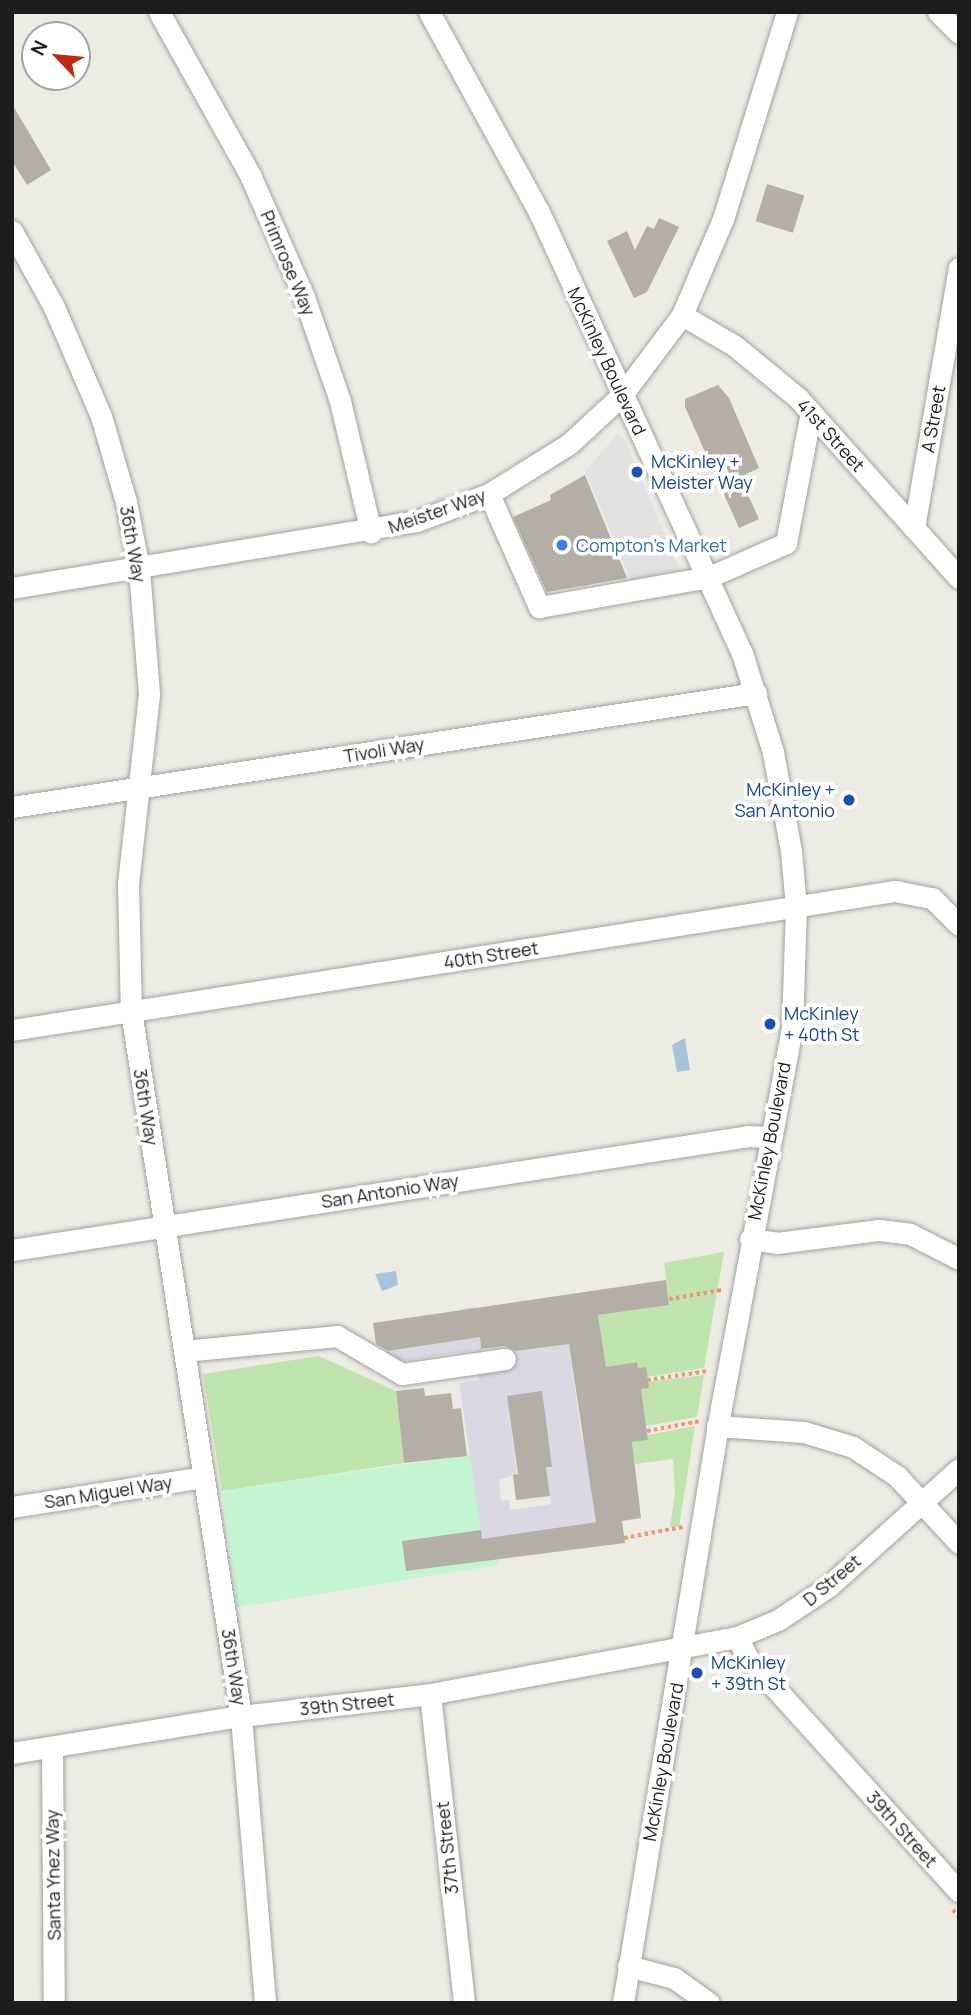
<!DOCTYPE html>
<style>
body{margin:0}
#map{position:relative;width:971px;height:2015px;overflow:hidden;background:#edece4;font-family:Manrope,sans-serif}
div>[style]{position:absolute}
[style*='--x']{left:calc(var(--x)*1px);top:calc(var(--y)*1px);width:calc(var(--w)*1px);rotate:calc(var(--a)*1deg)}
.grass>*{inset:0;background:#bfe4ad}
.park>*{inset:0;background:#c3f5d0}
.parking>*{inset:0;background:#e1e1e1}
.plaza>*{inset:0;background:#dad8e3}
.water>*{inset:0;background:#a7c5d8}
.building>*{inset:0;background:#b3aea6;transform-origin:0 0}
.path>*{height:3.5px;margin-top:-1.75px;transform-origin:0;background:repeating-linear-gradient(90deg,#ef9573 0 3.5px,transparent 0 7px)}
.roads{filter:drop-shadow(0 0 2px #a1a1a1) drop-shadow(0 0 2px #a1a1a1)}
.minor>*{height:21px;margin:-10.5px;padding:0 10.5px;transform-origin:10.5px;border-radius:10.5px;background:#fff}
.dots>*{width:19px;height:19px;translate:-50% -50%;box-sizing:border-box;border:4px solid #fff;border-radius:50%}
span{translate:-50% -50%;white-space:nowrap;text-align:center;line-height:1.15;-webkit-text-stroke:7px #fff;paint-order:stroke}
.street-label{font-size:18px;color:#1d1d1d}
.transit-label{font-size:18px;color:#164399}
.left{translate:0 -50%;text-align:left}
.right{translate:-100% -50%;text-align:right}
.shop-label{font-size:18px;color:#366cbe}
.frame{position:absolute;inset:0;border:14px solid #1d1d1d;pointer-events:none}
.north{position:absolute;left:21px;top:21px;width:70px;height:70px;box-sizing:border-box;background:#fff;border:2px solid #a5a5a5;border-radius:50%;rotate:296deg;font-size:19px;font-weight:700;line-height:28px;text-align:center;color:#1d1d1d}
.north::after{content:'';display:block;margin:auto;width:24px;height:32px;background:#bb2c0f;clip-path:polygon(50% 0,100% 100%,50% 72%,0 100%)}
</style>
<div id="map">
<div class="grass">
<div style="clip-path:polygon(724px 1252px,704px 1368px,647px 1377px,646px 1367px,638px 1368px,637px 1362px,606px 1367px,598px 1315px,669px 1305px,664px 1263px)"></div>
<div style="clip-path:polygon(319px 1356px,396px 1391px,404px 1463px,222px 1491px,203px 1374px)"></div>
<div style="clip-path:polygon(704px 1375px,697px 1417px,646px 1426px,641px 1389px,648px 1388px,648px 1382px)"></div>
<div style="clip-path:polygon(695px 1426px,679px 1527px,670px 1527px,675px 1494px,673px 1459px,635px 1464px,632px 1442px,648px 1440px,647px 1435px)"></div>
</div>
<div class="park">
<div style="clip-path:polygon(470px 1455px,481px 1530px,402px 1541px,406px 1570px,498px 1557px,499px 1565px,238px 1607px,222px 1491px)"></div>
</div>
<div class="parking">
<div style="clip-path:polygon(618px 434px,624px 438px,679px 568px,632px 583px,585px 471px)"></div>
</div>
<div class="plaza">
<div style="clip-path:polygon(evenodd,476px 1306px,482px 1356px,569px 1344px,581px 1434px,613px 1519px,496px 1537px,485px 1559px,459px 1383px,479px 1380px,476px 1350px,394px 1362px,378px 1353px,466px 1339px,462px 1309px,476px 1306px,507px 1396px,551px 1467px,546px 1467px,551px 1504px,510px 1510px,509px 1500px,501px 1501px,499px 1480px,517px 1474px,507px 1396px)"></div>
</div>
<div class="water">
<div style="clip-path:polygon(685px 1038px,690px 1070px,677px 1072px,672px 1045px)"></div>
<div style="clip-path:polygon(396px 1271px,398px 1285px,382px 1291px,375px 1274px)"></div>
</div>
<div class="building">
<div style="clip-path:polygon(12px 104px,51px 170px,27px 185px,12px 161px)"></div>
<div style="left:767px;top:184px;width:39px;height:39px;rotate:17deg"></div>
<div style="clip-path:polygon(659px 218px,679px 227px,647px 292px,634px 298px,607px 241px,627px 231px,635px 250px,647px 226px,654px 229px)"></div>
<div style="clip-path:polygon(718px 385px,729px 398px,759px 468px,740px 477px,759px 519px,739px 528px,685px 407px,685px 399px)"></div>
<div style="clip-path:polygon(585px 475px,627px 578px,547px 592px,513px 517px,551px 500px,550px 495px)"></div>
<div style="clip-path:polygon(666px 1280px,669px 1305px,598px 1315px,606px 1367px,637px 1362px,638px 1368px,646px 1367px,649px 1388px,641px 1389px,648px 1440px,632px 1442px,641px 1518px,622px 1521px,625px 1543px,406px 1571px,402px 1541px,481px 1530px,482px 1539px,596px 1522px,569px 1344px,516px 1351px,504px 1346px,481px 1349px,480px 1337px,388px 1351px,376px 1344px,373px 1323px)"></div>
<div style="clip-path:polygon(424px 1388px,425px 1396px,451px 1393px,453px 1409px,461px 1408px,467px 1456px,404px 1463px,396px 1391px)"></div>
<div style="clip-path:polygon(542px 1391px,552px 1467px,546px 1467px,550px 1496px,516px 1500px,513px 1475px,518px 1474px,507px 1396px)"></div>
</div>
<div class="path">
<div style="--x:669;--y:1299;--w:54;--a:-9.6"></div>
<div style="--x:647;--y:1380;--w:62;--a:-8.4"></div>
<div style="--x:647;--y:1431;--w:54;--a:-10.7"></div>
<div style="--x:624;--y:1538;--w:60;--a:-10.6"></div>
<div style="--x:715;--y:1665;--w:19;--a:16"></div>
<div style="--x:953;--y:1910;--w:9;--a:49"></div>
</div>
<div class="roads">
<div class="minor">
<div style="--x:159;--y:12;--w:187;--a:60.8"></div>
<div style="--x:250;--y:175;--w:133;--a:66.1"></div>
<div style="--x:304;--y:297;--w:110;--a:70.9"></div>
<div style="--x:340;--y:401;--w:135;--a:76.7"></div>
<div style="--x:429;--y:12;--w:228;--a:61.2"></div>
<div style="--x:539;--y:212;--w:485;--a:65.3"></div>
<div style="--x:742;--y:653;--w:104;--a:72.6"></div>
<div style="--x:773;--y:752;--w:101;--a:79.7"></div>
<div style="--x:791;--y:851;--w:56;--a:84.9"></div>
<div style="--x:796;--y:907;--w:121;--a:91.9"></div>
<div style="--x:792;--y:1028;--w:386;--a:100.6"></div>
<div style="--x:721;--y:1407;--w:604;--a:99.34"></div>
<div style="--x:938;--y:12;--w:30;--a:45"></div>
<div style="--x:12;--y:231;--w:87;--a:61.1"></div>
<div style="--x:54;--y:307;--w:119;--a:66.7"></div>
<div style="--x:101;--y:416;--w:90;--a:73.8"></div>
<div style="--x:126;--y:502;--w:68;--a:79"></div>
<div style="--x:139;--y:569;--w:125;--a:85.4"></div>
<div style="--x:149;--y:694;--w:190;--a:96.3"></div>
<div style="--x:128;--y:883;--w:128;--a:88.7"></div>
<div style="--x:131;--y:1011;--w:714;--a:81.13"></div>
<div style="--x:241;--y:1716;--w:288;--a:85.2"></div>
<div style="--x:682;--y:315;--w:61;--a:30.3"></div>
<div style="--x:735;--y:346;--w:82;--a:39.5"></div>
<div style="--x:798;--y:398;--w:241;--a:48.2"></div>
<div style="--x:489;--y:494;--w:124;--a:66.1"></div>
<div style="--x:539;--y:607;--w:173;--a:-10"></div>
<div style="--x:709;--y:577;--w:84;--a:-23.8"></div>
<div style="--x:786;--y:543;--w:133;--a:-79.2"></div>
<div style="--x:914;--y:528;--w:264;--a:-80.2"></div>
<div style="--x:12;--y:588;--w:411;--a:-9.4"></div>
<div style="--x:417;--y:521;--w:77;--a:-20.6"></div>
<div style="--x:489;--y:494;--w:94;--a:-32"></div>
<div style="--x:569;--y:444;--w:72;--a:-42.8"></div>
<div style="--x:622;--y:395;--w:100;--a:-53.1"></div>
<div style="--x:682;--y:315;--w:104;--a:-66.9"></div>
<div style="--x:723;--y:219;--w:217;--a:-72.8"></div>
<div style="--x:12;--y:807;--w:753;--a:-8.71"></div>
<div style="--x:12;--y:1030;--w:894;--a:-8.95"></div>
<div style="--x:895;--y:891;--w:38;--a:11"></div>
<div style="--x:932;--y:898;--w:38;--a:45"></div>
<div style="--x:750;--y:1239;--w:27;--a:8"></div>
<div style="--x:777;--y:1243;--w:103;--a:-7.3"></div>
<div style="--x:879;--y:1230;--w:31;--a:7"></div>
<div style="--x:910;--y:1234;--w:55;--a:27"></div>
<div style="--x:12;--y:1250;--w:745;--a:-8.8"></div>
<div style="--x:748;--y:1136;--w:20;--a:3"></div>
<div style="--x:184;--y:1351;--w:154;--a:-5.6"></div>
<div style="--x:337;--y:1336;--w:75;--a:30.3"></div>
<div style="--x:402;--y:1374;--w:104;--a:-8.3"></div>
<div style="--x:717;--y:1426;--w:87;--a:3.9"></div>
<div style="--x:804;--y:1432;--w:51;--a:17"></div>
<div style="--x:853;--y:1447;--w:53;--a:33.4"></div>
<div style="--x:897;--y:1476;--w:91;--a:47.2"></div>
<div style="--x:12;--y:1507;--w:194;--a:-8.9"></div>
<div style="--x:737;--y:1637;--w:22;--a:63"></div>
<div style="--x:747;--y:1657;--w:316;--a:47.9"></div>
<div style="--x:430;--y:1694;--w:311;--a:83.7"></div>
<div style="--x:52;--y:1747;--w:256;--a:89.6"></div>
<div style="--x:12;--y:1753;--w:232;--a:-9.2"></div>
<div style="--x:241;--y:1716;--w:190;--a:-6.6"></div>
<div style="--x:430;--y:1694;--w:312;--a:-10.5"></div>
<div style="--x:737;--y:1637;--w:44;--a:-22.5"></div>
<div style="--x:778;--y:1620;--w:61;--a:-33.7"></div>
<div style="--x:829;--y:1586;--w:175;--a:-42"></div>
<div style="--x:628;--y:1966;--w:48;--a:14.6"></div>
<div style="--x:674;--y:1978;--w:43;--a:35.5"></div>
</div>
</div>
<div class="dots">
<div style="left:637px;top:472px;background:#1a4fb4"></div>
<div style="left:562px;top:545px;background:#3f7fe0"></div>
<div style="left:849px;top:800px;background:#1a4fb4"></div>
<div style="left:770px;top:1024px;background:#1a4fb4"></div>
<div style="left:697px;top:1673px;background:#1a4fb4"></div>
</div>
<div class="street-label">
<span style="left:288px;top:263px;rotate:67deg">Primrose Way</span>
<span style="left:607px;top:361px;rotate:65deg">McKinley Boulevard</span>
<span style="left:933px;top:419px;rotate:-80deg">A Street</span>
<span style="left:831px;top:435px;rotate:48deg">41st Street</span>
<span style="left:437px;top:511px;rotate:-19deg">Meister Way</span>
<span style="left:133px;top:544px;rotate:80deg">36th Way</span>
<span style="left:384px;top:750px;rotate:-9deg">Tivoli Way</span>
<span style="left:491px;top:955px;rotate:-9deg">40th Street</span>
<span style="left:146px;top:1107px;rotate:81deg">36th Way</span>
<span style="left:769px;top:1141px;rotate:-79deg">McKinley Boulevard</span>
<span style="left:390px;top:1191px;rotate:-9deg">San Antonio Way</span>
<span style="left:108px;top:1492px;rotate:-9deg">San Miguel Way</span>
<span style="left:832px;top:1580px;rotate:-40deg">D Street</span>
<span style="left:234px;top:1667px;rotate:81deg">36th Way</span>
<span style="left:347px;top:1704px;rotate:-6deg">39th Street</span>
<span style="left:663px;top:1762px;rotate:-80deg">McKinley Boulevard</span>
<span style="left:902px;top:1829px;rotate:48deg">39th Street</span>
<span style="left:447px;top:1848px;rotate:-96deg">37th Street</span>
<span style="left:53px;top:1875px;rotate:-91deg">Santa Ynez Way</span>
</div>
<div class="transit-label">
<span class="left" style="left:651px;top:472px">McKinley +<br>Meister Way</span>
<span class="right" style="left:835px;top:800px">McKinley +<br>San Antonio</span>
<span class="left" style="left:784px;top:1024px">McKinley<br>+ 40th St</span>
<span class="left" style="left:711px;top:1673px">McKinley<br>+ 39th St</span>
</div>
<div class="shop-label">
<span class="left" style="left:576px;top:545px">Compton's Market</span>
</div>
<div class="frame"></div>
<div class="north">N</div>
</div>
